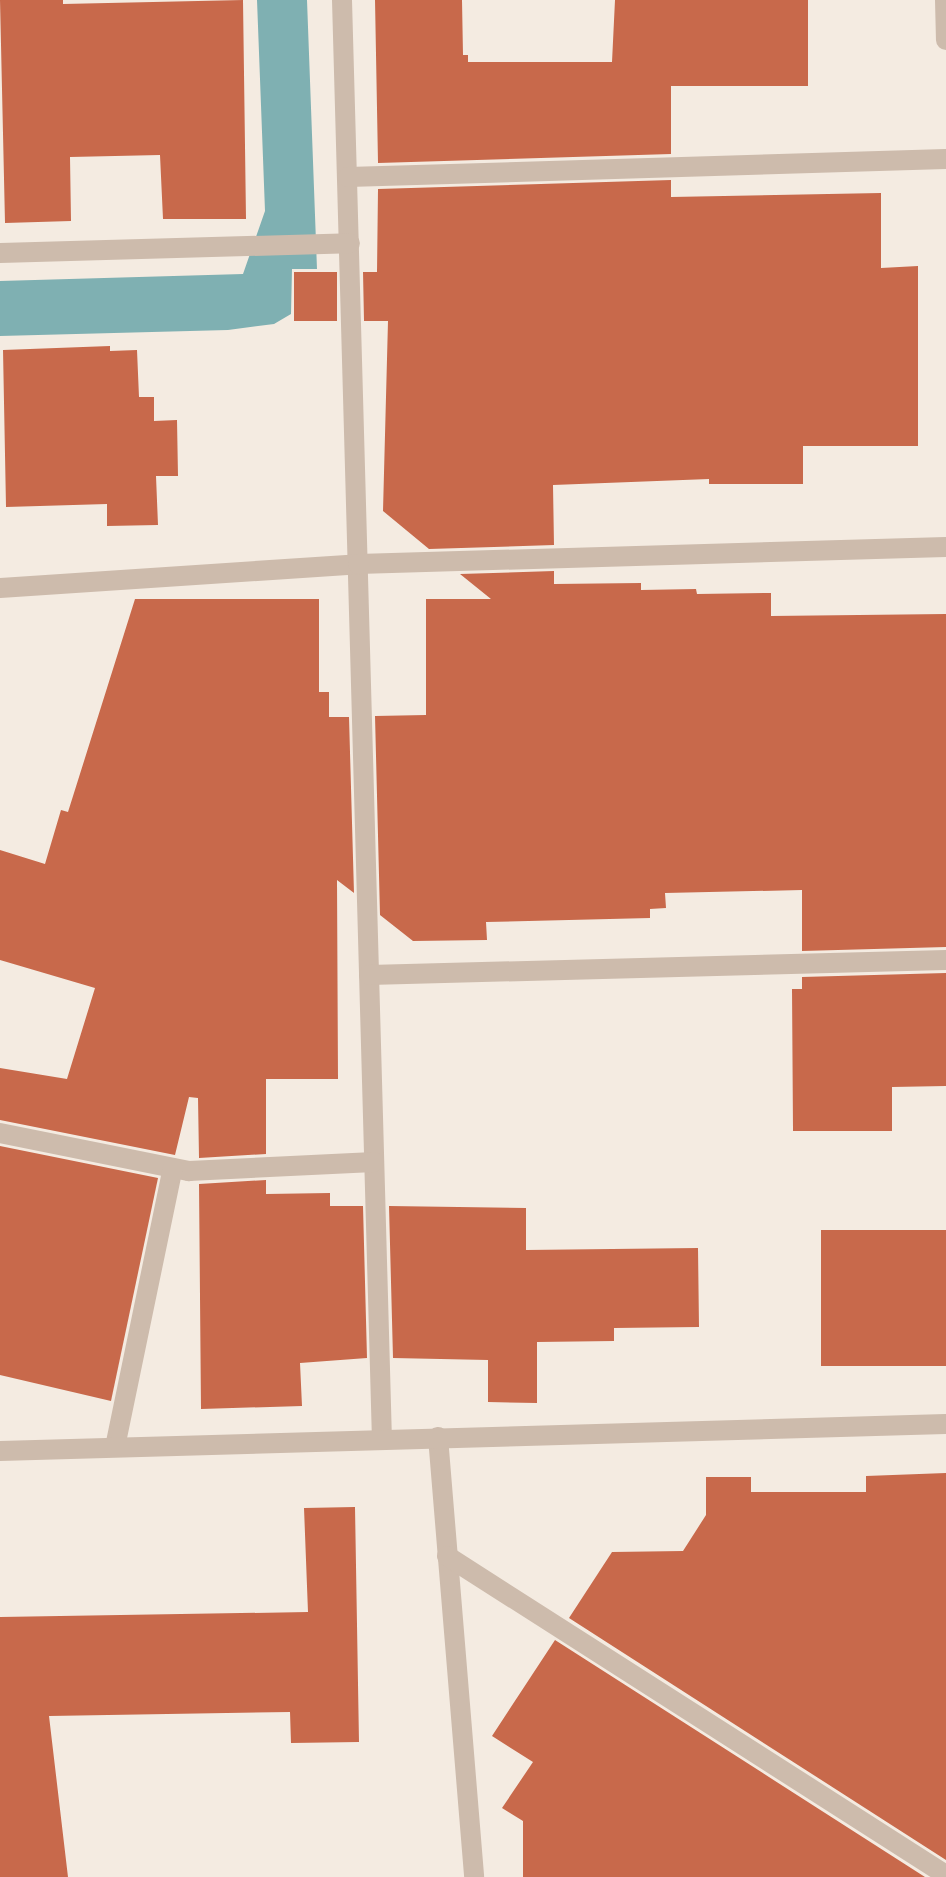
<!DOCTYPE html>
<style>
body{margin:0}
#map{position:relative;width:946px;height:1877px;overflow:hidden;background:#f4ebe1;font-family:Ubuntu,sans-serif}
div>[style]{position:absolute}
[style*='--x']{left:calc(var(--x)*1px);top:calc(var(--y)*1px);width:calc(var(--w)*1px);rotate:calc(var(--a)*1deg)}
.water>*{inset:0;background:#7fb0b2}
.building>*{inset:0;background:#c8694b;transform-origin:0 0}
.street>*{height:20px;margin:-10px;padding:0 10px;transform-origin:10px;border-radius:10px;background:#cdbbac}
span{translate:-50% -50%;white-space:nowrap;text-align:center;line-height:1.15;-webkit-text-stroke:8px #fbf5ee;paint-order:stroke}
</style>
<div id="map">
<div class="water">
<div style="clip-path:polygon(257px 0,307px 0,317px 269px,292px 269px,291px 314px,274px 324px,228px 330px,0 336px,0 281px,243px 274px,265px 211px)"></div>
</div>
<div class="building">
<div style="clip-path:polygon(0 0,63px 0,63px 4px,243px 0,246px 219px,163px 219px,160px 155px,70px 157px,71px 221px,5px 223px)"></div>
<div style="clip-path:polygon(375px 0,462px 0,463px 55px,468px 55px,468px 62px,612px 62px,615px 0,808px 0,808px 86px,671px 86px,671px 154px,378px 163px)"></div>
<div style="clip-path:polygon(671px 180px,671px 197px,881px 193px,881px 268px,918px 266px,918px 446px,803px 446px,803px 484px,709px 484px,709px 479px,553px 485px,554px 545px,429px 549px,383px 511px,388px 321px,364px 321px,363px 272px,377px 272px,378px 189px)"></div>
<div style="left:294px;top:272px;width:43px;height:49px"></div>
<div style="clip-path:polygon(110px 346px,110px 351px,137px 350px,139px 397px,154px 397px,154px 421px,177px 420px,178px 476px,156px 476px,158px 525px,107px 526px,107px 504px,6px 507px,3px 350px)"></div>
<div style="clip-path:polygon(554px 571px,554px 584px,641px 583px,641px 590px,696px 589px,697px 594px,771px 593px,771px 616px,946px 614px,946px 947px,802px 951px,802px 890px,665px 893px,666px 908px,650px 909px,650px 918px,486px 922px,487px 940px,413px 941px,380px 915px,375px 716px,426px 715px,426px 599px,491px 599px,460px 574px)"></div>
<div style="clip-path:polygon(135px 599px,319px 599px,319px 692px,329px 692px,329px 717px,349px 717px,354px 893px,337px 880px,338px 1079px,266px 1079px,266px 1154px,199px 1158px,198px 1098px,189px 1097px,175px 1155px,0 1120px,0 1068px,67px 1079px,95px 988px,0 960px,0 850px,45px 864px,61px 810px,68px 812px)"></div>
<div style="clip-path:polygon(946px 973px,946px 1086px,892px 1087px,892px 1131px,793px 1131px,792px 989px,802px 989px,802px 977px)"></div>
<div style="clip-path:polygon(0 1146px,158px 1178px,111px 1401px,0 1375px)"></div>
<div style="clip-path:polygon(266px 1180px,266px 1194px,330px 1193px,330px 1206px,363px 1206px,367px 1358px,300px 1363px,302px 1406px,201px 1409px,199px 1184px)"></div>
<div style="clip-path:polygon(389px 1206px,526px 1208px,526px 1250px,698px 1248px,699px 1327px,614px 1328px,614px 1341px,537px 1342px,537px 1403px,488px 1402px,488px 1360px,393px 1358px)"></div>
<div style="left:821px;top:1230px;width:125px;height:136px"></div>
<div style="clip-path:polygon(946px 1473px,946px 1860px,569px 1618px,612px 1552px,683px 1551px,706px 1515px,706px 1477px,751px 1477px,751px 1492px,866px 1492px,866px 1476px)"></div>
<div style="clip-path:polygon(355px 1507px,359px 1742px,291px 1743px,290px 1712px,49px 1716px,68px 1877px,0 1877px,0 1617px,308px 1612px,304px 1508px)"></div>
<div style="clip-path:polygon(555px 1640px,925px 1877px,523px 1877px,523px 1821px,502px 1808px,533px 1762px,492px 1736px)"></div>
</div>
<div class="street">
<div style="--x:342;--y:0;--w:1440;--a:88.41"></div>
<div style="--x:945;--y:0;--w:40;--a:88.6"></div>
<div style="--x:348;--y:177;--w:598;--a:-1.72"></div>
<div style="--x:0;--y:253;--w:350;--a:-1.6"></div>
<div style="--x:0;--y:588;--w:359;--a:-3.8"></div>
<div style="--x:358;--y:564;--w:588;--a:-1.66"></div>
<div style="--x:369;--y:975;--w:577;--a:-1.49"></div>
<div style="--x:0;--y:1133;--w:193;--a:11.4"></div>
<div style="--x:189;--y:1171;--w:185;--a:-2.8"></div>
<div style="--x:438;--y:1437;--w:441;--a:85.3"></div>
<div style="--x:115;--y:1447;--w:285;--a:-78.3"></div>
<div style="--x:0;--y:1451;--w:946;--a:-1.63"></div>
<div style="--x:447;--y:1556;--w:592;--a:32.59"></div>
</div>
</div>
